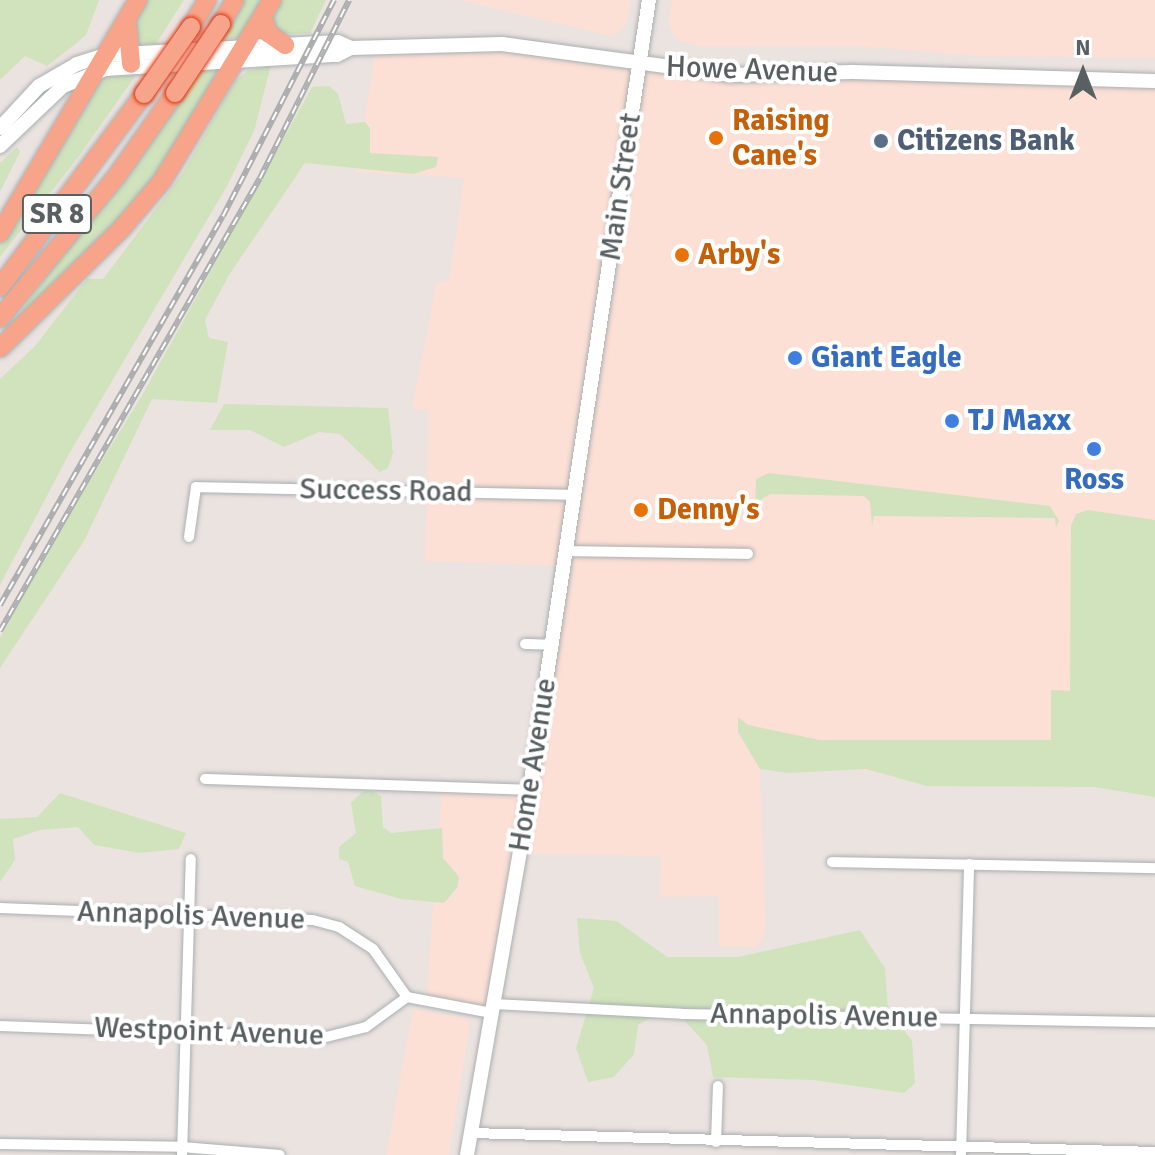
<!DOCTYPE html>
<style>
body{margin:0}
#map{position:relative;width:1155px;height:1155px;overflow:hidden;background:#ebe3e0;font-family:Signika,sans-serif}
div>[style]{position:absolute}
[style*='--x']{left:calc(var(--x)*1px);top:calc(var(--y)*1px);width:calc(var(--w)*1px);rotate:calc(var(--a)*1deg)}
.commercial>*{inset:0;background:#fcdfd5;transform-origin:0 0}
.green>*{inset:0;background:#d0e3bd}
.roads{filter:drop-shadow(0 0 2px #aab0b1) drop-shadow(0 0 2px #aab0b1)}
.street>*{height:10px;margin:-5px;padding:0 5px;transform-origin:5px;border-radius:5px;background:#fff}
.secondary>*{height:14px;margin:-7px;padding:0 7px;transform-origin:7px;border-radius:7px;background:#fff}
.highway>*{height:18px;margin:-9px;padding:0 9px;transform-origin:9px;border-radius:9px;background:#f8a48a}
.rail>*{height:6px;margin-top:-3px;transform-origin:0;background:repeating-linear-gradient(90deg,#fff 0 9px,#adaeaf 0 18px);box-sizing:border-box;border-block:2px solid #adaeaf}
.bridges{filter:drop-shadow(0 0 2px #e22f09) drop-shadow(0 0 2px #e22f09)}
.highway-bridge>*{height:18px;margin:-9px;padding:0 9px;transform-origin:9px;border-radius:9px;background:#f8a48a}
.dots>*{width:22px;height:22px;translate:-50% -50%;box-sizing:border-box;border:4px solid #fff;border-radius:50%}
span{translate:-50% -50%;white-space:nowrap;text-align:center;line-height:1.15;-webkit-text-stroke:8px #fff;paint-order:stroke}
.shield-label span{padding:2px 6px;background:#fff;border:2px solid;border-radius:6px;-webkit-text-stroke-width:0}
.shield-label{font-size:28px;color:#596061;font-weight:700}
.street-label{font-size:30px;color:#596061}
.food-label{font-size:30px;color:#c56008;font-weight:700}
.left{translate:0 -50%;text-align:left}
.service-label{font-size:30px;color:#4e5e75;font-weight:700}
.shop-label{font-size:30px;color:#366cbe;font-weight:700}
.north{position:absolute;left:1043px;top:32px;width:80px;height:80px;-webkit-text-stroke:6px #fff;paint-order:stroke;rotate:0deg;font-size:22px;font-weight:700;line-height:32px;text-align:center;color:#596061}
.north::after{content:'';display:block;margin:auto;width:28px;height:36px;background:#596061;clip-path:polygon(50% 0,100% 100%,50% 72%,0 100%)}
</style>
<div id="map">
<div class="commercial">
<div style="clip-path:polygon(460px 0,631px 0,626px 24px,614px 37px)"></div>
<div style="clip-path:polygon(672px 0,1155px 0,1155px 58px,978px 56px,856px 46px,702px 47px,677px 40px,668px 25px)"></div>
<div style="clip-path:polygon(485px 43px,695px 72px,1155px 81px,1155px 774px,760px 769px,766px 931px,757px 947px,719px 947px,719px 896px,660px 897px,661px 856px,520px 853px,492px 1013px,426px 1001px,442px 787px,530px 789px,576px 496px,427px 492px,428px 410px,412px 409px,436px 283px,449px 281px,464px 178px,357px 172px,376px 47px)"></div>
<div style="left:427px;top:497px;width:144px;height:64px;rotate:2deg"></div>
<div style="clip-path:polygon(413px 1009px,465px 1018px,470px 1024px,449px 1155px,386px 1155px)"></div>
</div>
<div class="green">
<div style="clip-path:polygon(0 0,99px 0,86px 35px,73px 46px,47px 66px,25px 56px,0 80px)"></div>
<div style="clip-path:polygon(145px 0,184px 0,156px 44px,133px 45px,133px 21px)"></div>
<div style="clip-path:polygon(242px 0,265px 0,240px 38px,220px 38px)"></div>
<div style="clip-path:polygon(277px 0,326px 0,310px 33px,294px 34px,275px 32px,271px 22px)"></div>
<div style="clip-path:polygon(271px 65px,254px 131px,227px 186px,69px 454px,0 585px,0 379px,35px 346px,87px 279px,103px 279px,182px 174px,235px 81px,249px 70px)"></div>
<div style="clip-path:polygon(223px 66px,142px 197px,15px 329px,11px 324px,202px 67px)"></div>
<div style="clip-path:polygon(141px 68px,79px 156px,0 257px,0 240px,100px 77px)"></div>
<div style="clip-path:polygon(329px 86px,338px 94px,346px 124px,365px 122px,370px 128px,370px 153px,438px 157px,436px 167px,413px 174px,305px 163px,229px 275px,205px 320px,209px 338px,228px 342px,217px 403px,152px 399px,84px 541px,0 668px,0 638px,58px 533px,144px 392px,312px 87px)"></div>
<div style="clip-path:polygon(17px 147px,20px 152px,0 192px,0 163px)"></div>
<div style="clip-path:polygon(224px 404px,388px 408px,393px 453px,388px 468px,380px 472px,340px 434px,319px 432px,284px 447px,250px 430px,210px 430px)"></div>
<div style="clip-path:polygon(769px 473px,1050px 506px,1059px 521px,1056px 527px,1055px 518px,874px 516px,872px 525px,870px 502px,864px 496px,770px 494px,760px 500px,755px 523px,756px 479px)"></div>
<div style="clip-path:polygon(1088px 510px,1155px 520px,1155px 797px,1094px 787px,927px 786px,866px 769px,788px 773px,760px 769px,738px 732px,738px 717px,748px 725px,820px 740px,1051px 740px,1051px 690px,1070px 691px,1071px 526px,1076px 514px)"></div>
<div style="clip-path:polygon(372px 791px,381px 796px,383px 827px,391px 833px,442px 828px,443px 858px,459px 877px,457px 888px,444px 903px,401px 899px,355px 886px,348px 862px,339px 859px,339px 847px,356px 833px,351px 803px,362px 792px)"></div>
<div style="clip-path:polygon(60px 793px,186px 833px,179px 849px,140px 853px,94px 845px,78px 827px,40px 830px,13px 839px,15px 860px,0 882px,0 819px,37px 817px)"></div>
<div style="clip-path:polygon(577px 918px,617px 921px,667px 957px,738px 957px,860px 930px,885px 968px,888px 1012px,912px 1040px,915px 1083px,904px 1093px,813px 1080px,713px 1077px,707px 1045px,671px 1006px,638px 1025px,634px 1054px,614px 1077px,588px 1082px,576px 1048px,594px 988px,580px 953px)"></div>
</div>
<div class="roads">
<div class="street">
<div style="--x:189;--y:537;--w:50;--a:-82"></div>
<div style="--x:196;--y:487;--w:380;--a:1.2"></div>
<div style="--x:567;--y:551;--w:181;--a:0.9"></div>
<div style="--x:525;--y:644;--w:27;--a:2"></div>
<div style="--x:205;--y:779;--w:325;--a:1.9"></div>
<div style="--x:832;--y:862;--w:323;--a:1.1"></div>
<div style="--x:0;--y:908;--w:313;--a:2.2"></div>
<div style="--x:313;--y:920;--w:27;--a:15"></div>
<div style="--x:339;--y:927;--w:40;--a:32.9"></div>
<div style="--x:373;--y:949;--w:59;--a:54.7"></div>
<div style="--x:407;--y:997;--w:86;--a:10.7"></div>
<div style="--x:494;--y:1004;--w:188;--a:3"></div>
<div style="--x:682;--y:1014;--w:473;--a:1"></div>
<div style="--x:0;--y:1026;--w:322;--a:2.1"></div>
<div style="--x:322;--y:1038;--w:45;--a:-14"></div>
<div style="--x:366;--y:1027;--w:51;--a:-36.2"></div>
<div style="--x:471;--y:1133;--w:684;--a:1.59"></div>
<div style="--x:716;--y:1142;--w:56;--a:-88"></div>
<div style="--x:0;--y:1144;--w:182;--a:0.9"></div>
<div style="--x:182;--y:1147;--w:98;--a:4.7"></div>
<div style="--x:182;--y:1155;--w:296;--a:-88.3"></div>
<div style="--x:961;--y:1155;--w:291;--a:-88.4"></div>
</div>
<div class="secondary">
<div style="--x:0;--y:128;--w:57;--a:-47.1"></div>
<div style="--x:39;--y:86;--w:44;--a:-30.1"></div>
<div style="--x:77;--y:64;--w:29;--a:-18"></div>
<div style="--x:105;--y:55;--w:233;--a:-3.2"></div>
<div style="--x:338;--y:42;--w:14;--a:25"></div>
<div style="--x:0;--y:146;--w:87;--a:-43.6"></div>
<div style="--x:63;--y:86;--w:45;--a:-22"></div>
<div style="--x:105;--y:69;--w:232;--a:-3.5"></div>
<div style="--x:337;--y:55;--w:16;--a:-27"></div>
<div style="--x:351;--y:48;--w:151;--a:-1.5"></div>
<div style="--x:502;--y:44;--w:230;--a:7.7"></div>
<div style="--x:730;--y:75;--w:122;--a:-1.4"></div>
<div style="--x:852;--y:72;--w:303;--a:1.7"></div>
<div style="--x:467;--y:1155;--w:313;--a:-80.1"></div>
<div style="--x:521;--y:847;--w:857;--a:-81.41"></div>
</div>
<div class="highway">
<div style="--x:263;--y:16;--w:18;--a:74"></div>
<div style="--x:268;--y:33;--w:21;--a:35"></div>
<div style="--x:127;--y:19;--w:45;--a:84.9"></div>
<div style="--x:221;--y:24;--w:28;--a:-60"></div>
<div style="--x:191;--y:27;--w:31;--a:-59"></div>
<div style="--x:0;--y:233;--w:271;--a:-59.4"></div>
<div style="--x:0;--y:287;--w:241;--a:-53.3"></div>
<div style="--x:0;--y:318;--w:183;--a:-50.6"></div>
<div style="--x:116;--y:177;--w:103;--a:-54.9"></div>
<div style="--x:0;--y:348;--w:171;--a:-44.5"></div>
<div style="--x:122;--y:228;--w:62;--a:-49.6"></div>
<div style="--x:162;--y:181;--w:212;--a:-58.7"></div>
</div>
</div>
<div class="rail">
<div style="--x:0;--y:605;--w:448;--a:-60.2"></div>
<div style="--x:223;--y:216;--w:243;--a:-62.8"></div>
<div style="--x:0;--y:631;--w:522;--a:-60.15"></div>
<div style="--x:260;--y:178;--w:199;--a:-63.4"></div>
</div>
<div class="bridges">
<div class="highway-bridge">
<div style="--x:175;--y:93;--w:83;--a:-56.3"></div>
<div style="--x:144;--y:94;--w:82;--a:-55"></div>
</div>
</div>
<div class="dots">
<div style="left:716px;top:138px;background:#e8710a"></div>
<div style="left:881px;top:141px;background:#5c6f8a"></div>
<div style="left:682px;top:255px;background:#e8710a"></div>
<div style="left:795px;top:358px;background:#3f7fe0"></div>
<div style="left:952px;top:421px;background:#3f7fe0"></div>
<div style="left:1094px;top:449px;background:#3f7fe0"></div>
<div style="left:641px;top:510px;background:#e8710a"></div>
</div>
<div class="shield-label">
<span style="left:57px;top:214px">SR 8</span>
</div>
<div class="street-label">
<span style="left:752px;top:70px;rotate:2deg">Howe Avenue</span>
<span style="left:621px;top:187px;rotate:-82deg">Main Street</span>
<span style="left:386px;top:491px;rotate:1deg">Success Road</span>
<span style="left:533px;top:765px;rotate:-81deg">Home Avenue</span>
<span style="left:191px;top:916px;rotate:2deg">Annapolis Avenue</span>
<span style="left:824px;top:1016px;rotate:1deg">Annapolis Avenue</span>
<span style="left:209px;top:1032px;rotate:2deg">Westpoint Avenue</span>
</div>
<div class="food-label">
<span class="left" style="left:732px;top:138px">Raising<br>Cane's</span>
<span class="left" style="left:698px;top:255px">Arby's</span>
<span class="left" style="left:657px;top:510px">Denny's</span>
</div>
<div class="service-label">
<span class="left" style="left:897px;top:141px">Citizens Bank</span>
</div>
<div class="shop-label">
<span class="left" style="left:811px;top:358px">Giant Eagle</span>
<span class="left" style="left:968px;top:421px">TJ Maxx</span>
<span style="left:1094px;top:480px">Ross</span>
</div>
<div class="north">N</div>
</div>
